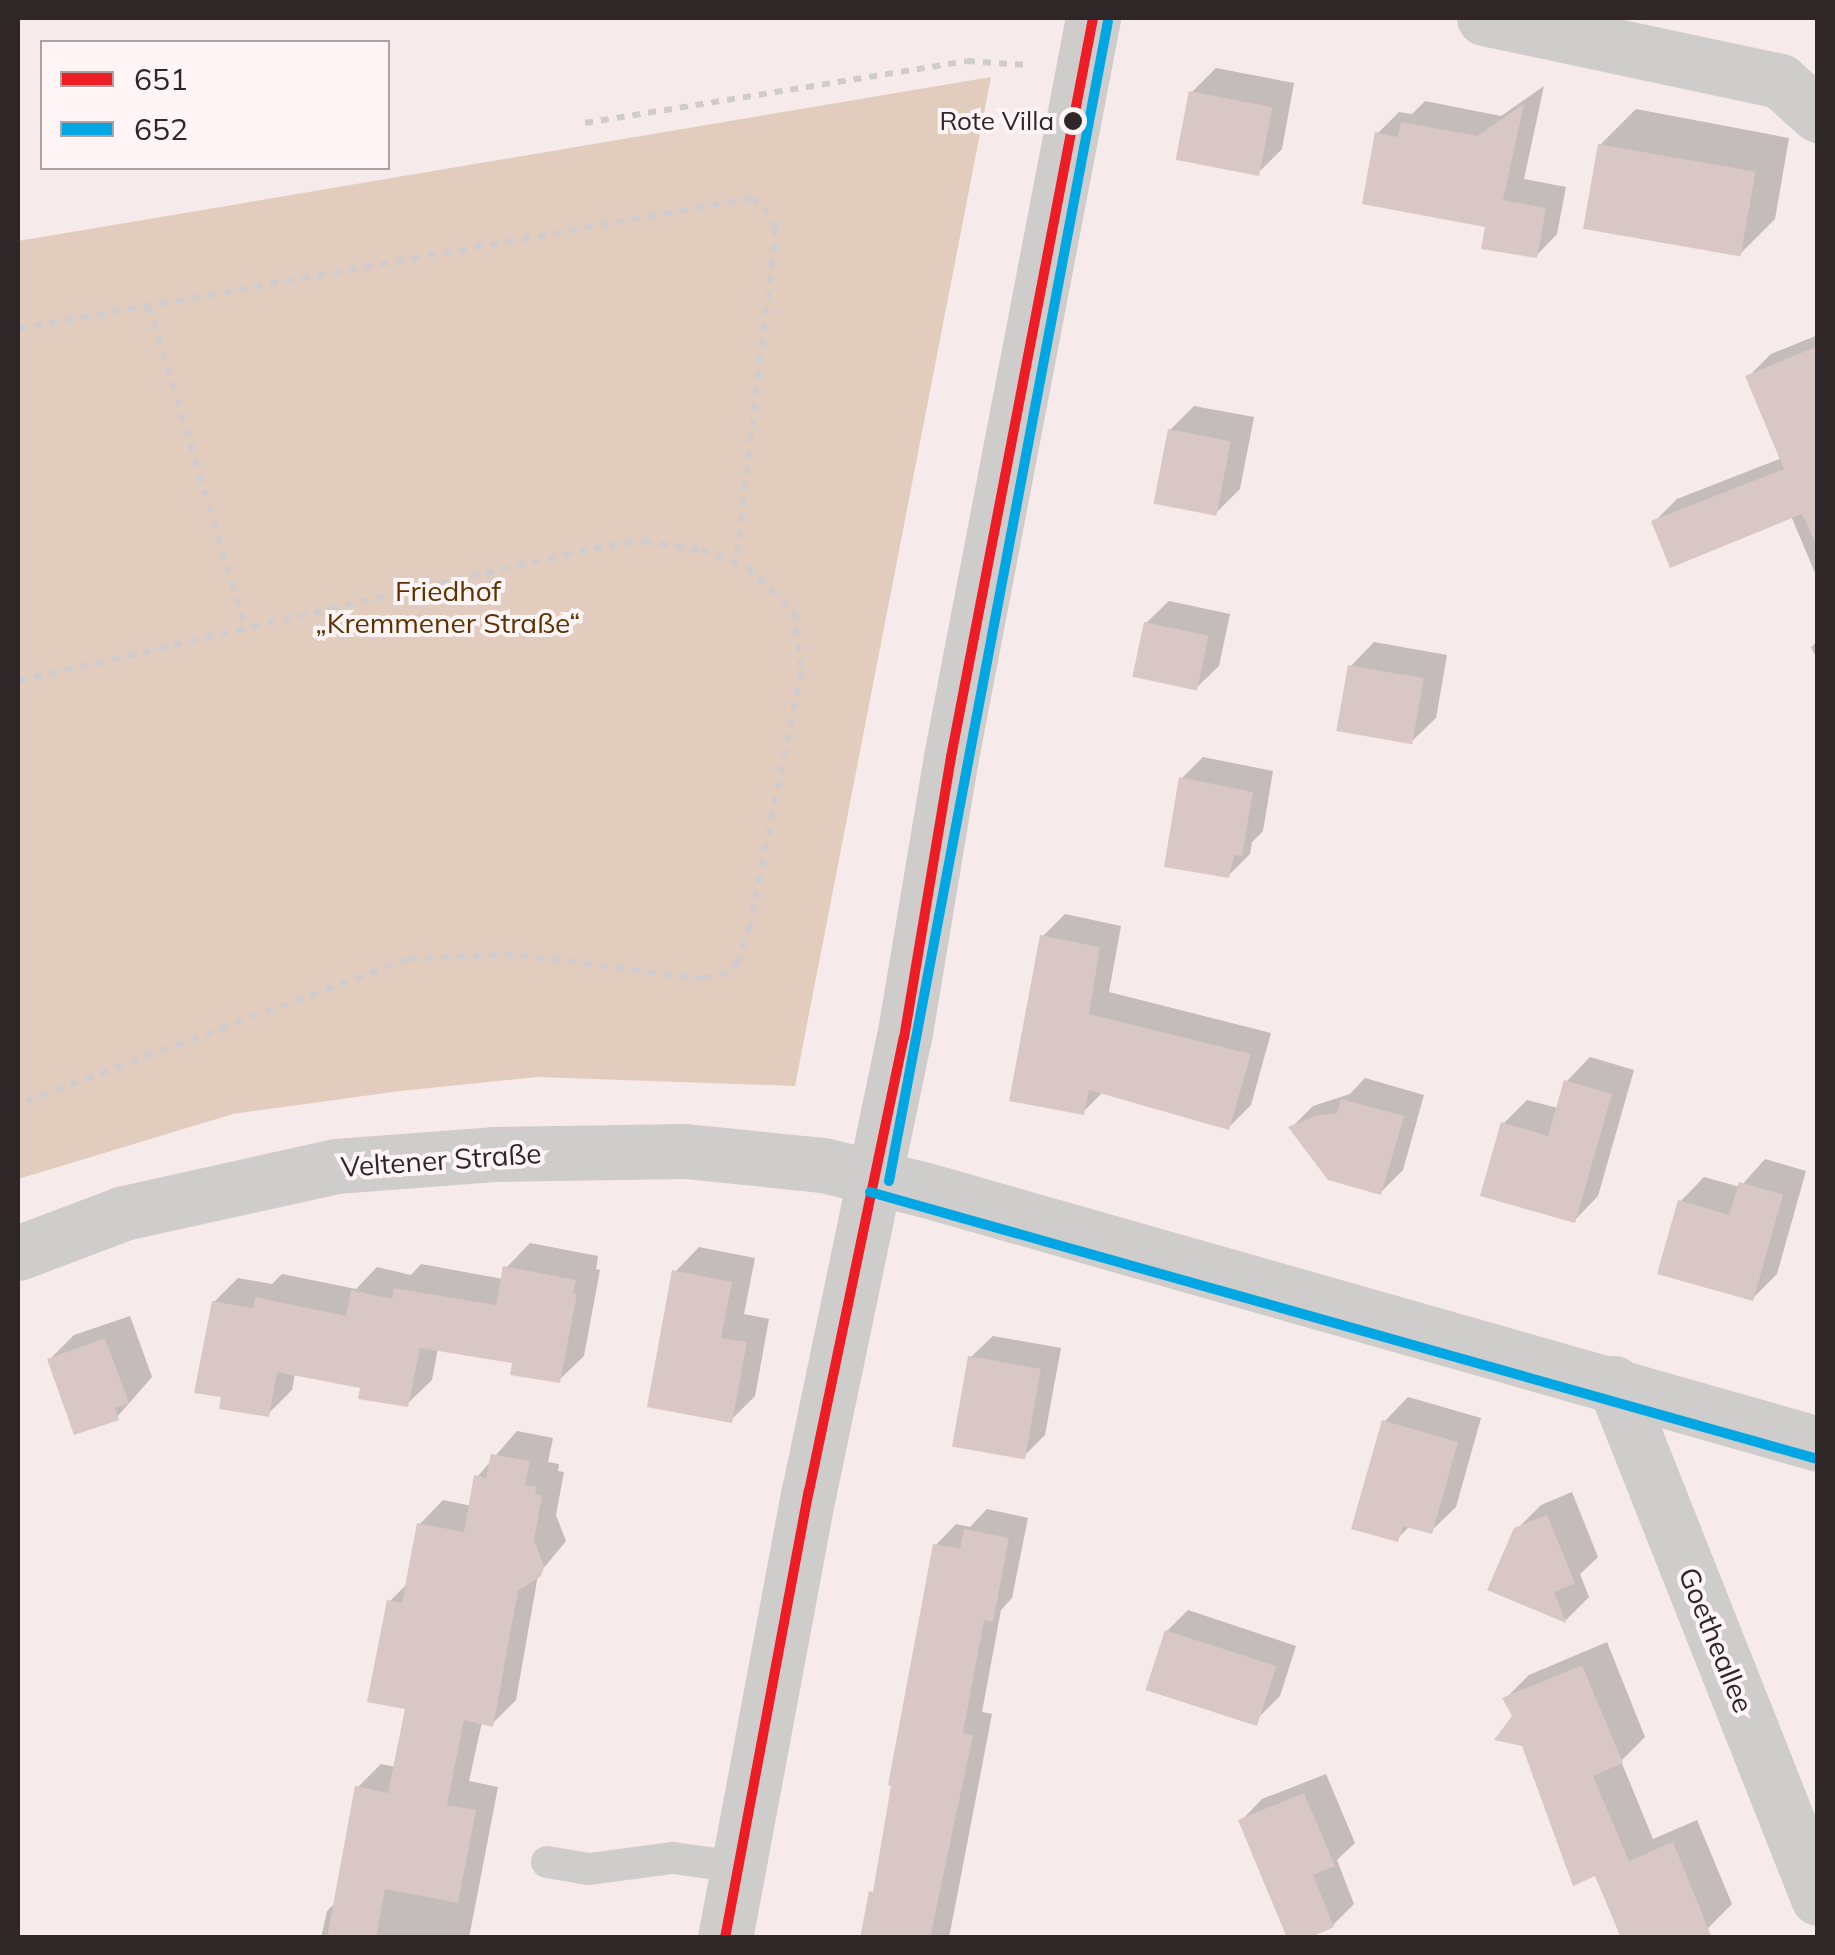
<!DOCTYPE html>
<meta charset="utf-8">
<style>
body{margin:0}
#map{position:relative;width:1835px;height:1955px;overflow:hidden;background:#f6eaea;font-family:Mulish,sans-serif}
div>[style]{position:absolute}
[style*='--x']{left:calc(var(--x)*1px);top:calc(var(--y)*1px);width:calc(var(--w)*1px);rotate:calc(var(--a)*1deg)}
.green>*{inset:0;background:#e2ccbe}
.shadow>*{inset:0;background:#0003}
.building>*{inset:0;background:#d8c7c4;transform-origin:0 0}
.path>*{height:6px;margin-top:-3px;transform-origin:0;background:repeating-linear-gradient(90deg,#d0cbcc 0 8px,transparent 0 16px)}
.lane>*{height:32px;margin:-16px;padding:0 16px;transform-origin:16px;border-radius:16px;background:#cfcccc}
.street>*{height:55px;margin:-27.5px;padding:0 27.5px;transform-origin:27.5px;border-radius:27.5px;background:#cfcccc}
.secondary>*{height:55px;margin:-27.5px;padding:0 27.5px;transform-origin:27.5px;border-radius:27.5px;background:#cfcccc}
.bus-1>*{height:10px;margin:-5px;padding:0 5px;transform-origin:5px;border-radius:5px;background:#ed1d25}
.bus-2>*{height:10px;margin:-5px;padding:0 5px;transform-origin:5px;border-radius:5px;background:#02a6e3}
.dots>*{width:28px;height:28px;translate:-50% -50%;box-sizing:border-box;border:5px solid #fff5f6;border-radius:50%}
span{translate:-50% -50%;white-space:nowrap;text-align:center;line-height:1.15;-webkit-text-stroke:8px #fff5f6;paint-order:stroke}
.bus-label{font-size:26px;color:#2e2627}
.right{translate:-100% -50%;text-align:right}
.park-label{font-size:28px;color:#5e3200}
.street-label{font-size:28px;color:#2e2627}
.frame{position:absolute;inset:0;border:20px solid #2e2627;pointer-events:none}
.legend{position:absolute;left:40px;top:40px;width:350px;height:130px;box-sizing:border-box;background:#fff5f6;border:2px solid #aba2a3;margin:0;padding:12px 18px;list-style:none;font-size:30px;color:#2e2627}
.legend li{display:flex;align-items:center;gap:20px;height:50px}
.legend b{width:50px;border:2px solid #aba2a3}
</style>
<div id="map">
<div class="green">
<div style="clip-path:polygon(991px 77px,795px 1086px,537px 1077px,400px 1091px,233px 1114px,18px 1179px,18px 241px)"></div>
</div>
<div class="shadow">
<div style="clip-path:polygon(1216px 68px,1294px 83px,1282px 149px,1258px 173px,1191px 93px)"></div>
<div style="clip-path:polygon(1544px 86px,1524px 179px,1566px 187px,1557px 234px,1536px 256px,1488px 225px,1377px 134px,1399px 112px,1412px 114px,1425px 101px,1501px 116px)"></div>
<div style="clip-path:polygon(1636px 109px,1789px 138px,1775px 219px,1739px 255px,1600px 145px)"></div>
<div style="clip-path:polygon(1818px 335px,1818px 580px,1791px 516px,1654px 522px,1677px 499px,1782px 458px,1748px 377px,1771px 354px)"></div>
<div style="clip-path:polygon(1194px 406px,1254px 417px,1240px 489px,1216px 513px,1170px 430px)"></div>
<div style="clip-path:polygon(1169px 601px,1230px 614px,1219px 666px,1196px 688px,1146px 623px)"></div>
<div style="clip-path:polygon(1818px 641px,1818px 661px,1811px 647px)"></div>
<div style="clip-path:polygon(1374px 642px,1447px 655px,1436px 718px,1411px 742px,1350px 667px)"></div>
<div style="clip-path:polygon(1203px 757px,1273px 771px,1263px 831px,1252px 842px,1250px 854px,1228px 876px,1181px 779px)"></div>
<div style="clip-path:polygon(1065px 914px,1121px 926px,1109px 992px,1271px 1033px,1251px 1105px,1229px 1127px,1103px 1092px,1083px 1112px,1043px 936px)"></div>
<div style="clip-path:polygon(1590px 1057px,1634px 1070px,1598px 1196px,1574px 1221px,1503px 1124px,1527px 1100px,1558px 1108px,1566px 1082px)"></div>
<div style="clip-path:polygon(1365px 1078px,1424px 1095px,1403px 1170px,1381px 1192px,1292px 1127px,1313px 1106px,1350px 1094px)"></div>
<div style="clip-path:polygon(1765px 1159px,1806px 1171px,1777px 1274px,1753px 1298px,1680px 1202px,1704px 1177px,1740px 1187px)"></div>
<div style="clip-path:polygon(530px 1243px,598px 1256px,596px 1269px,600px 1270px,584px 1356px,559px 1380px,515px 1361px,438px 1348px,432px 1380px,407px 1404px,363px 1386px,295px 1373px,292px 1390px,268px 1414px,214px 1302px,238px 1278px,272px 1284px,282px 1274px,356px 1289px,377px 1267px,411px 1275px,421px 1264px,503px 1279px,506px 1268px)"></div>
<div style="clip-path:polygon(699px 1247px,755px 1258px,744px 1314px,769px 1319px,755px 1396px,731px 1420px,675px 1272px)"></div>
<div style="clip-path:polygon(130px 1316px,152px 1377px,117px 1417px,50px 1359px,74px 1335px)"></div>
<div style="clip-path:polygon(993px 1336px,1061px 1348px,1045px 1435px,1023px 1457px,971px 1357px)"></div>
<div style="clip-path:polygon(1408px 1397px,1481px 1418px,1456px 1507px,1431px 1531px,1411px 1525px,1397px 1539px,1384px 1422px)"></div>
<div style="clip-path:polygon(517px 1431px,553px 1438px,548px 1462px,559px 1464px,558px 1471px,564px 1472px,556px 1515px,566px 1541px,538px 1575px,516px 1700px,492px 1724px,482px 1722px,469px 1781px,498px 1787px,469px 1938px,321px 1938px,327px 1911px,336px 1902px,357px 1788px,381px 1764px,396px 1767px,408px 1707px,389px 1602px,408px 1583px,420px 1524px,443px 1500px,472px 1506px,477px 1477px)"></div>
<div style="clip-path:polygon(1572px 1492px,1598px 1557px,1580px 1574px,1589px 1597px,1566px 1620px,1490px 1588px,1516px 1530px,1541px 1505px)"></div>
<div style="clip-path:polygon(987px 1509px,1028px 1518px,1012px 1598px,1001px 1610px,982px 1712px,992px 1714px,949px 1938px,865px 1938px,936px 1545px,956px 1524px,970px 1527px)"></div>
<div style="clip-path:polygon(1188px 1610px,1296px 1646px,1280px 1696px,1259px 1717px,1167px 1631px)"></div>
<div style="clip-path:polygon(1607px 1642px,1645px 1737px,1621px 1761px,1653px 1839px,1697px 1820px,1732px 1904px,1708px 1928px,1597px 1873px,1505px 1699px,1529px 1675px)"></div>
<div style="clip-path:polygon(1326px 1774px,1355px 1843px,1337px 1860px,1354px 1904px,1333px 1925px,1241px 1821px,1262px 1799px)"></div>
</div>
<div class="building">
<div style="left:1189px;top:91px;width:85px;height:70px;rotate:11deg"></div>
<div style="clip-path:polygon(1524px 104px,1503px 200px,1546px 208px,1537px 258px,1481px 249px,1485px 227px,1362px 204px,1375px 132px,1398px 137px,1401px 122px,1477px 136px)"></div>
<div style="left:1598px;top:144px;width:160px;height:86px;rotate:10deg"></div>
<div style="clip-path:polygon(1818px 346px,1818px 549px,1802px 514px,1670px 568px,1651px 521px,1784px 469px,1745px 376px)"></div>
<div style="left:1168px;top:429px;width:64px;height:76px;rotate:11deg"></div>
<div style="left:1144px;top:622px;width:66px;height:56px;rotate:12deg"></div>
<div style="left:1348px;top:665px;width:77px;height:67px;rotate:10deg"></div>
<div style="clip-path:polygon(1179px 777px,1253px 792px,1242px 856px,1234px 855px,1229px 878px,1164px 867px)"></div>
<div style="clip-path:polygon(1040px 935px,1100px 947px,1089px 1014px,1251px 1054px,1229px 1130px,1089px 1090px,1084px 1115px,1009px 1101px)"></div>
<div style="clip-path:polygon(1564px 1080px,1612px 1094px,1575px 1223px,1480px 1196px,1501px 1122px,1548px 1136px)"></div>
<div style="clip-path:polygon(1341px 1099px,1404px 1116px,1381px 1195px,1328px 1180px,1288px 1127px,1315px 1116px,1337px 1113px)"></div>
<div style="clip-path:polygon(1739px 1182px,1783px 1195px,1753px 1301px,1657px 1274px,1678px 1200px,1729px 1215px)"></div>
<div style="clip-path:polygon(503px 1266px,576px 1280px,573px 1293px,577px 1294px,560px 1383px,510px 1375px,512px 1363px,420px 1348px,408px 1407px,358px 1399px,360px 1388px,277px 1372px,269px 1417px,219px 1409px,221px 1397px,194px 1393px,212px 1301px,253px 1308px,255px 1297px,346px 1316px,351px 1290px,392px 1299px,394px 1288px,496px 1305px)"></div>
<div style="clip-path:polygon(672px 1270px,732px 1282px,721px 1338px,747px 1342px,732px 1423px,647px 1407px)"></div>
<div style="clip-path:polygon(105px 1338px,129px 1403px,115px 1408px,119px 1420px,74px 1435px,47px 1359px)"></div>
<div style="left:968px;top:1356px;width:74px;height:92px;rotate:10deg"></div>
<div style="clip-path:polygon(1382px 1420px,1458px 1442px,1432px 1534px,1403px 1526px,1398px 1542px,1351px 1529px)"></div>
<div style="clip-path:polygon(491px 1454px,530px 1461px,525px 1485px,537px 1487px,535px 1494px,542px 1495px,534px 1540px,544px 1566px,541px 1576px,518px 1591px,493px 1727px,464px 1720px,447px 1805px,476px 1810px,458px 1903px,385px 1889px,376px 1938px,327px 1938px,355px 1786px,388px 1793px,405px 1709px,367px 1702px,387px 1600px,402px 1603px,417px 1523px,464px 1532px,474px 1475px,486px 1478px)"></div>
<div style="clip-path:polygon(1547px 1515px,1575px 1583px,1554px 1592px,1566px 1623px,1487px 1590px,1514px 1528px)"></div>
<div style="clip-path:polygon(964px 1529px,1009px 1538px,993px 1622px,984px 1620px,963px 1733px,973px 1735px,930px 1938px,860px 1938px,869px 1891px,873px 1892px,891px 1786px,888px 1785px,933px 1544px,960px 1549px)"></div>
<div style="left:1165px;top:1630px;width:117px;height:63px;rotate:18deg"></div>
<div style="clip-path:polygon(1582px 1665px,1623px 1763px,1593px 1776px,1629px 1861px,1673px 1842px,1712px 1938px,1621px 1938px,1595px 1876px,1573px 1886px,1522px 1746px,1494px 1740px,1512px 1716px,1502px 1698px)"></div>
<div style="clip-path:polygon(1304px 1793px,1335px 1866px,1313px 1875px,1334px 1927px,1309px 1938px,1287px 1938px,1238px 1820px)"></div>
</div>
<div class="path">
<div style="--x:585;--y:123;--w:387;--a:-9.2"></div>
<div style="--x:967;--y:61;--w:61;--a:3.8"></div>
<div style="--x:149;--y:306;--w:337;--a:73.3"></div>
<div style="--x:18;--y:329;--w:745;--a:-10.13"></div>
<div style="--x:751;--y:198;--w:16;--a:35"></div>
<div style="--x:764;--y:207;--w:24;--a:60"></div>
<div style="--x:776;--y:228;--w:337;--a:96.8"></div>
<div style="--x:18;--y:681;--w:591;--a:-13"></div>
<div style="--x:594;--y:548;--w:50;--a:-8"></div>
<div style="--x:644;--y:541;--w:58;--a:9"></div>
<div style="--x:701;--y:550;--w:49;--a:20.3"></div>
<div style="--x:747;--y:567;--w:65;--a:43.8"></div>
<div style="--x:794;--y:612;--w:59;--a:83.2"></div>
<div style="--x:801;--y:671;--w:260;--a:101.3"></div>
<div style="--x:750;--y:926;--w:38;--a:108"></div>
<div style="--x:738;--y:962;--w:15;--a:132"></div>
<div style="--x:728;--y:973;--w:26;--a:167"></div>
<div style="--x:703;--y:979;--w:192;--a:-172.5"></div>
<div style="--x:513;--y:954;--w:105;--a:177.3"></div>
<div style="--x:408;--y:959;--w:416;--a:159.6"></div>
</div>
<div class="lane">
<div style="--x:547;--y:1862;--w:43;--a:9.5"></div>
<div style="--x:589;--y:1869;--w:85;--a:-7.5"></div>
<div style="--x:673;--y:1858;--w:66;--a:7.9"></div>
</div>
<div class="street">
<div style="--x:1484;--y:18;--w:303;--a:12"></div>
<div style="--x:1780;--y:81;--w:51;--a:41.8"></div>
<div style="--x:18;--y:1253;--w:113;--a:-20.7"></div>
<div style="--x:124;--y:1213;--w:217;--a:-12.5"></div>
<div style="--x:336;--y:1166;--w:158;--a:-4.3"></div>
<div style="--x:494;--y:1154;--w:191;--a:-0.9"></div>
<div style="--x:685;--y:1151;--w:139;--a:5.8"></div>
<div style="--x:823;--y:1165;--w:106;--a:13.6"></div>
<div style="--x:926;--y:1190;--w:927;--a:15.89"></div>
<div style="--x:1614;--y:1383;--w:554;--a:68.39"></div>
</div>
<div class="secondary">
<div style="--x:725;--y:1938;--w:455;--a:-79.4"></div>
<div style="--x:809;--y:1491;--w:463;--a:-78.2"></div>
<div style="--x:904;--y:1038;--w:285;--a:-80.5"></div>
<div style="--x:951;--y:757;--w:753;--a:-79.12"></div>
</div>
<div class="bus-1">
<div style="--x:725;--y:1938;--w:455;--a:-79.4"></div>
<div style="--x:809;--y:1491;--w:463;--a:-78.2"></div>
<div style="--x:904;--y:1038;--w:285;--a:-80.5"></div>
<div style="--x:951;--y:757;--w:753;--a:-79.12"></div>
</div>
<div class="bus-2">
<div style="--x:889;--y:1181;--w:1180;--a:-79.31"></div>
<div style="--x:870;--y:1192;--w:981;--a:15.74"></div>
</div>
<div class="dots">
<div style="left:1073px;top:121px;background:#2e2627"></div>
</div>
<div class="bus-label">
<span class="right" style="left:1054px;top:121px">Rote Villa</span>
</div>
<div class="park-label">
<span style="left:448px;top:607px">Friedhof<br>„Kremmener Straße“</span>
</div>
<div class="street-label">
<span style="left:441px;top:1160px;rotate:-4deg">Veltener Straße</span>
<span style="left:1716px;top:1640px;rotate:68deg">Goetheallee</span>
</div>
<div class="frame"></div>
<ul class="legend">
<li><b style="height:12px;background:#ed1d25"></b>651</li>
<li><b style="height:12px;background:#02a6e3"></b>652</li>
</ul>
</div>
